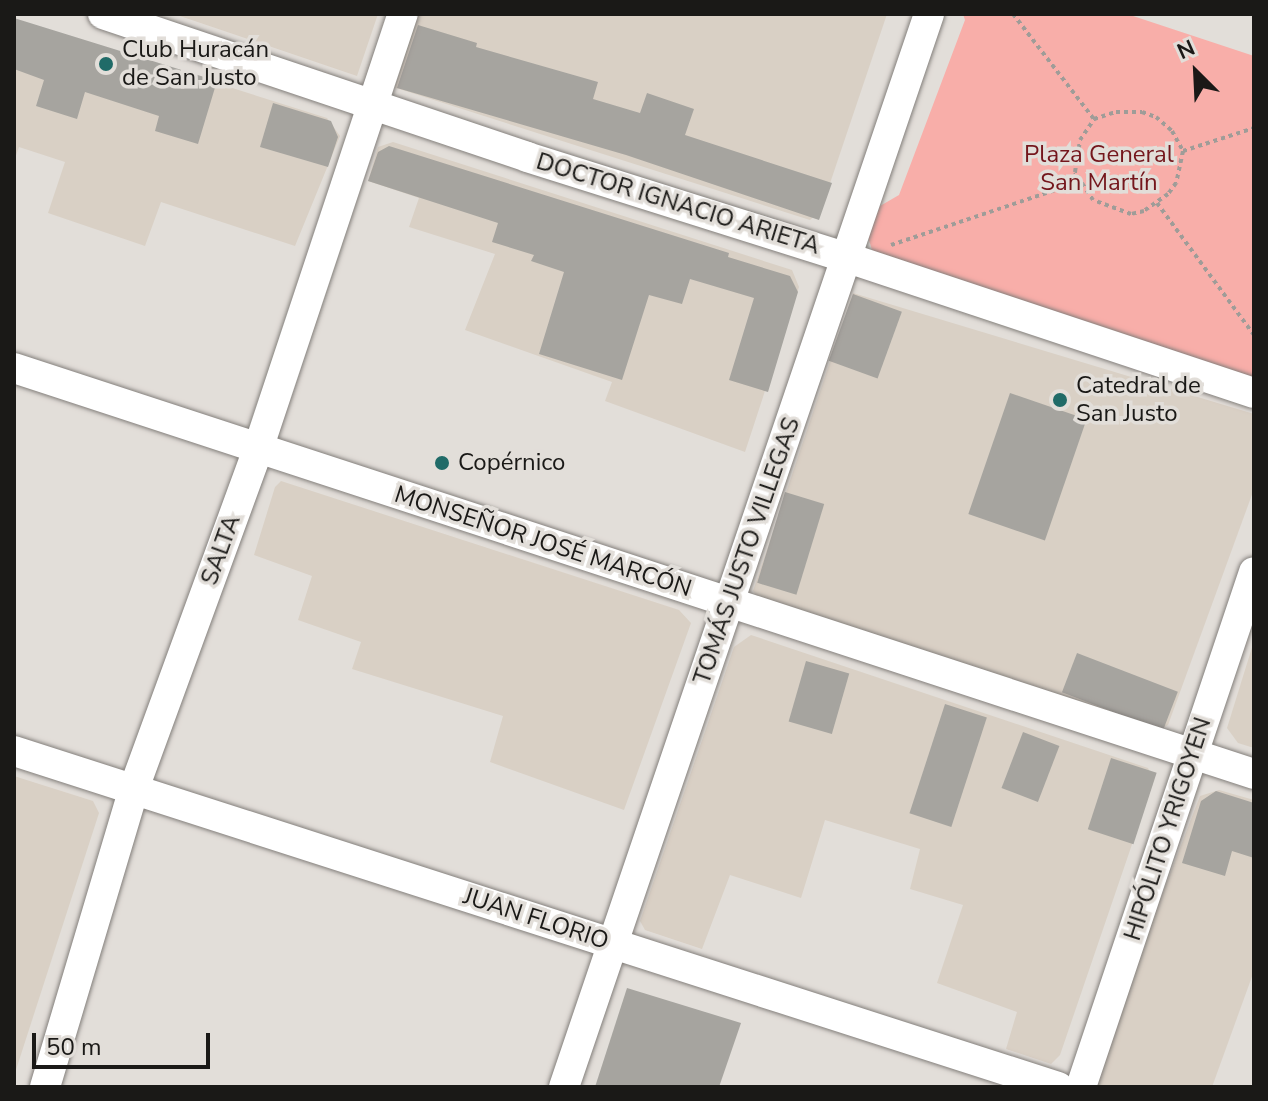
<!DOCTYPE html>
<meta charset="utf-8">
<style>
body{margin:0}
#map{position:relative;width:1268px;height:1101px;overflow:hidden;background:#e2ded9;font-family:"Nunito Sans",sans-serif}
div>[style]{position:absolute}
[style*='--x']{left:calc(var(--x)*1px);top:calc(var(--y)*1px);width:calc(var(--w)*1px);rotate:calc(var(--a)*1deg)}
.built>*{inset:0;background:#d9d0c5}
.green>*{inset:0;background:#f8aea9}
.building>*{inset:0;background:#a6a49f;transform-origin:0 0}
.path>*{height:4px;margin-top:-2px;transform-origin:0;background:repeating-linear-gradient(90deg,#9f9c98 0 4px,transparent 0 8px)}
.roads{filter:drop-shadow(0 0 2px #837f7b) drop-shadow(0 0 2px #837f7b)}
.minor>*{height:30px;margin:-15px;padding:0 15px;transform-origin:15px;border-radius:15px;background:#fff}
.dots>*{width:22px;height:22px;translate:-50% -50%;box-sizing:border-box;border:4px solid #e2ded9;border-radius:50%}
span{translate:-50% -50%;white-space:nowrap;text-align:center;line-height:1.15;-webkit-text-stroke:7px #e2ded9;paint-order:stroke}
.poi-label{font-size:24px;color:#1a1917}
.left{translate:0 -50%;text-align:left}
.park-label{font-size:24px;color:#74161c}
.street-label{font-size:24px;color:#1a1917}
.frame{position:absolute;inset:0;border:16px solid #1a1917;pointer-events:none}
.north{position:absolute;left:1156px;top:32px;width:80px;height:80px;-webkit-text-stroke:6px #e2ded9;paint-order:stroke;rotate:336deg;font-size:22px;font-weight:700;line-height:32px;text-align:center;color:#1a1917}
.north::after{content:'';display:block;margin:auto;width:28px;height:36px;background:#1a1917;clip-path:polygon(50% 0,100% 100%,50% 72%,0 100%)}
.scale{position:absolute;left:32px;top:1033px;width:178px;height:36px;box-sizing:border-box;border:4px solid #1a1917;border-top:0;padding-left:10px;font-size:24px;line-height:28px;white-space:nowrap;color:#1a1917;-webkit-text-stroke:6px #e2ded9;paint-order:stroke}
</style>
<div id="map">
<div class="built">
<div style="clip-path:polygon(174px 14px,378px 14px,357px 76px)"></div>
<div style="clip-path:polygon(418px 14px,887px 14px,821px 210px,810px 220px,393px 87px)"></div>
<div style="clip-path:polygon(14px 19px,327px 118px,340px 136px,295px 246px,161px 202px,145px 246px,48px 213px,65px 162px,19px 147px,14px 161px)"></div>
<div style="clip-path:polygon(393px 142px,792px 270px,799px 287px,745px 452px,605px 401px,612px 382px,465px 330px,495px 254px,409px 227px,419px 198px,368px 181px,378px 147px)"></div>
<div style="clip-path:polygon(853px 293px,1254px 414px,1254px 489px,1168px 725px,1157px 731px,761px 601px,753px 591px)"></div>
<div style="clip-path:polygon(281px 481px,679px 610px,691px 623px,624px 810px,490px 762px,503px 716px,352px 669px,361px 642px,298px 620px,312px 576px,254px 555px,275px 487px)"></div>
<div style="clip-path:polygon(751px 635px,1148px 768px,1154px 780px,1060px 1055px,1051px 1064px,1006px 1049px,1017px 1012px,937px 983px,963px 905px,910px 889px,920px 849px,825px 820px,801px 898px,730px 875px,702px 949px,645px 930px,640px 921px,734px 647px)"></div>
<div style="clip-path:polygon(1254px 641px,1254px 748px,1238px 743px,1227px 728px)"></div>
<div style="clip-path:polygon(14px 776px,93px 801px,99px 813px,14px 1076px)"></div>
<div style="clip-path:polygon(1219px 790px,1254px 800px,1254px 971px,1212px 1087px,1096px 1087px,1092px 1077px,1200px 796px)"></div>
</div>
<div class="green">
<div style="clip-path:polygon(963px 14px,1127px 14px,1254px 56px,1254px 382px,873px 253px,868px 237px,880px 206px,899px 195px,965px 20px)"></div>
</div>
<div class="building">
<div style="clip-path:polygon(14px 18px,217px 81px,198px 144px,155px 131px,159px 116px,85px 92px,77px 119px,36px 106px,44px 80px,14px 69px)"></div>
<div style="clip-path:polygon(418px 25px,477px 43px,476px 47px,598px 82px,593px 99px,640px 113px,647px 93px,694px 109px,685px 135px,832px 183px,819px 220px,626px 155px,397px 88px)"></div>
<div style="clip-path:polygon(273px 103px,331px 121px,338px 137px,328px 167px,260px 147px)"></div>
<div style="clip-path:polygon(389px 146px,729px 253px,728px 257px,790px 276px,798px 292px,768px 392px,729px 380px,754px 298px,690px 279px,682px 304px,649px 295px,622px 380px,539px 354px,564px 272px,531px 261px,534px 255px,492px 242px,498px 223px,368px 181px,378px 152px)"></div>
<div style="left:853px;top:294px;width:52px;height:71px;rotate:20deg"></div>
<div style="left:1010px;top:393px;width:81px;height:128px;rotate:19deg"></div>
<div style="left:785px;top:492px;width:41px;height:95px;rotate:17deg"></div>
<div style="left:1077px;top:653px;width:108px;height:42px;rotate:21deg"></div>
<div style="left:806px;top:661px;width:45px;height:63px;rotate:16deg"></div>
<div style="left:945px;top:704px;width:44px;height:115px;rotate:18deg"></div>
<div style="left:1023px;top:732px;width:39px;height:60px;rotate:21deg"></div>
<div style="left:1111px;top:758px;width:48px;height:75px;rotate:18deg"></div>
<div style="clip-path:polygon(1216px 791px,1254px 803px,1254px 858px,1232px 851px,1225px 876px,1182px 863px,1201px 801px)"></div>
<div style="clip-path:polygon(627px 988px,741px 1023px,719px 1087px,595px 1087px)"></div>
</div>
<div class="path">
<div style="--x:1013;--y:14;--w:133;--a:52.4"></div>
<div style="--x:1116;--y:112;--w:26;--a:0"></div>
<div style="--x:1142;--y:112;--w:15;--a:20"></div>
<div style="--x:1156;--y:117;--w:21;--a:41"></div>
<div style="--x:1172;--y:131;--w:23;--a:61"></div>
<div style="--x:1183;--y:151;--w:33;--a:102"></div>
<div style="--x:1176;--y:183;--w:14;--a:126"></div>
<div style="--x:1168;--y:194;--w:29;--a:145"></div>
<div style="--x:1144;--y:211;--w:13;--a:167"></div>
<div style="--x:1131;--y:214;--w:40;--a:-159.8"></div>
<div style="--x:1093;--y:200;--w:33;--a:-123"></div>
<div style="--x:1075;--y:172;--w:32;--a:-81"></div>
<div style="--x:1080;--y:140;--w:25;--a:-56"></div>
<div style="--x:1094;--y:119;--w:23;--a:-18"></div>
<div style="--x:1183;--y:151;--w:75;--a:-17.9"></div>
<div style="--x:1157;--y:203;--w:164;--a:53.7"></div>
<div style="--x:891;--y:245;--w:198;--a:-18.5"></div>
</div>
<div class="roads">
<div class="minor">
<div style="--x:103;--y:14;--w:447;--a:18.6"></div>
<div style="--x:527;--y:157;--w:333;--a:17.5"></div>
<div style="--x:845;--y:257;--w:431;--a:18.4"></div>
<div style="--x:14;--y:368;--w:1305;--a:18.13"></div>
<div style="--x:14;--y:751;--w:1097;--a:17.84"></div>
<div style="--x:45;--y:1087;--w:309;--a:-73.4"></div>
<div style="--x:133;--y:791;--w:364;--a:-69.9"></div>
<div style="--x:258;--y:449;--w:459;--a:-71.6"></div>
<div style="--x:564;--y:1087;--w:1133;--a:-71.21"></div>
<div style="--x:1081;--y:1087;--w:543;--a:-71.43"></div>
</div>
</div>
<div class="dots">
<div style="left:106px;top:64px;background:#206b68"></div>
<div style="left:1060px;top:400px;background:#206b68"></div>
<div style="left:442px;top:463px;background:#206b68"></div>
</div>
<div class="poi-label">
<span class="left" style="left:122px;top:64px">Club Huracán<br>de San Justo</span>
<span class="left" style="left:1076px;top:400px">Catedral de<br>San Justo</span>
<span class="left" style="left:458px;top:463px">Copérnico</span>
</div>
<div class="park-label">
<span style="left:1099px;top:169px">Plaza General<br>San Martín</span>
</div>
<div class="street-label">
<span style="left:678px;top:204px;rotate:17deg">DOCTOR IGNACIO ARIETA</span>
<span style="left:543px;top:542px;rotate:18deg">MONSEÑOR JOSÉ MARCÓN</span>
<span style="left:221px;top:550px;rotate:-70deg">SALTA</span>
<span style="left:747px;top:551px;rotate:-71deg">TOMÁS JUSTO VILLEGAS</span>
<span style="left:1168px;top:829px;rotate:-72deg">HIPÓLITO YRIGOYEN</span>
<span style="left:536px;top:919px;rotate:18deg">JUAN FLORIO</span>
</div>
<div class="frame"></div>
<div class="north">N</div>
<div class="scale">50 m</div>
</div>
